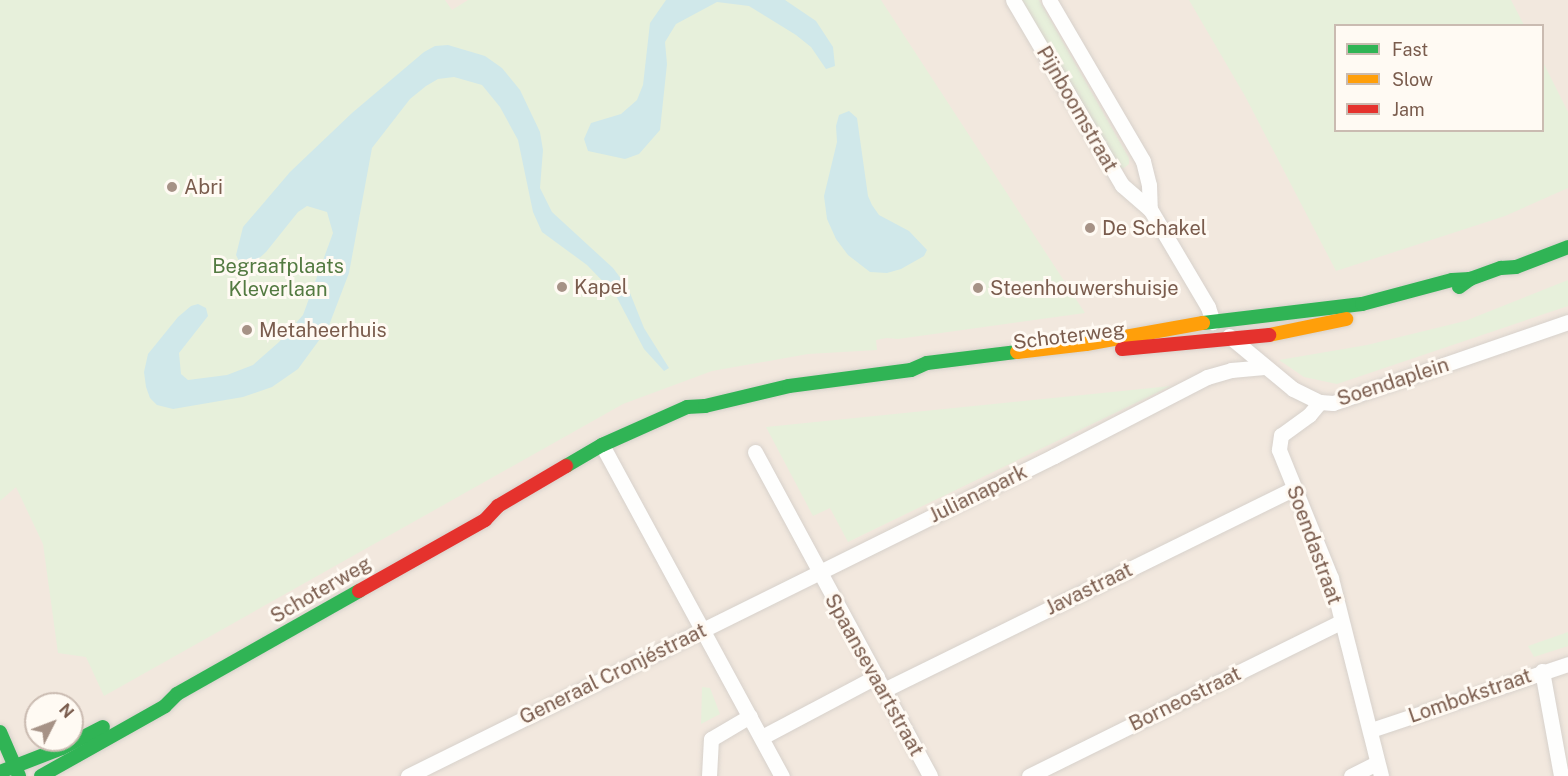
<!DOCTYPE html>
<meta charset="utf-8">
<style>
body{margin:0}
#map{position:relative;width:1568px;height:776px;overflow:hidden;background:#f9f5f0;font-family:"Public Sans",sans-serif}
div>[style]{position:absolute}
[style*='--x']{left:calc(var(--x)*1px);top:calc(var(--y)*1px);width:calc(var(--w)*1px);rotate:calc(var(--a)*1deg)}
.residential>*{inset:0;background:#f2e8de}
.green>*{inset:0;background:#e7f0db}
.water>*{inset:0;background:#d0e8ea}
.roads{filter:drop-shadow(0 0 2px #d7d1cb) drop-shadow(0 0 2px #d7d1cb)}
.street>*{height:15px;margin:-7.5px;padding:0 7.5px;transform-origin:7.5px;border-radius:7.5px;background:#fefefd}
.fast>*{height:14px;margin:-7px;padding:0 7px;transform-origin:7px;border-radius:7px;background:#30b455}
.slow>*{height:14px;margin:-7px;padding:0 7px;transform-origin:7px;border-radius:7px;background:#ff9f0a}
.jam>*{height:14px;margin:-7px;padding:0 7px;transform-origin:7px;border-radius:7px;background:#e5322d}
.dots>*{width:16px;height:16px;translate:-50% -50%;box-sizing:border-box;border:3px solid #fffaf3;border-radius:50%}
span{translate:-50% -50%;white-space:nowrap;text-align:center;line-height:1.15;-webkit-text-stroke:6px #fffaf3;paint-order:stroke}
.street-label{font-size:20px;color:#7a5c4d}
.poi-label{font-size:20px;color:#7a5c4d}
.left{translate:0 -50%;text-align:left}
.park-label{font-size:20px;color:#537a41}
.legend{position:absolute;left:1334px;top:24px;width:210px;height:108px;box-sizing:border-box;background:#fffaf3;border:2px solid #cabbb1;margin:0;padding:8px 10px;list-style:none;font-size:18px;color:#7a5c4d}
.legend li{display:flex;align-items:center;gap:12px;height:30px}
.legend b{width:30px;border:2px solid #cabbb1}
.north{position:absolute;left:24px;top:692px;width:60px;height:60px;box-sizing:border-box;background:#fffaf3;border:2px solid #cabbb1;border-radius:50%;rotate:48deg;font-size:16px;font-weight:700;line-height:24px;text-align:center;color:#7a5c4d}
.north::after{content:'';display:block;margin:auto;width:21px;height:27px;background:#a69286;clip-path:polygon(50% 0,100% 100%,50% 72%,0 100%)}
</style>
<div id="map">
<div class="residential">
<div style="clip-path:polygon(evenodd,0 0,1568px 0,1568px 776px,0 776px,0 0,1336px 26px,1542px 26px,1542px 130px,1336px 130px,1336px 26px,0 0,36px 704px,72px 704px,72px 740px,36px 740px,36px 704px)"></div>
</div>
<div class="green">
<div style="clip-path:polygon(0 0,445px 0,452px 10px,468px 0,881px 0,1085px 313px,898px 339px,887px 338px,876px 340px,877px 350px,808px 354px,712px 371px,623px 404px,104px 696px,86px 657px,58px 653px,43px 544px,16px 487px,0 501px)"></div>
<div style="clip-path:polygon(1020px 0,1039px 0,1129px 158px,1129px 164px,1124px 168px,1120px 169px)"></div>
<div style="clip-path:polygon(1189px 0,1511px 0,1524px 25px,1336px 26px,1336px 130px,1542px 130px,1543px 62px,1568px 112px,1568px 188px,1505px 216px,1336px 271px,1245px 96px)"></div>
<div style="clip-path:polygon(1568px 280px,1568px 306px,1337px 384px,1304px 377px,1279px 360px,1367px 345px,1465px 321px)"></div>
<div style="clip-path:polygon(1171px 386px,848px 542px,830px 508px,813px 516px,766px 427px)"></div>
<div style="clip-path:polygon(1568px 632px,1568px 646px,1534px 657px,1528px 646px)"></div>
<div style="clip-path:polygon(702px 687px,710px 688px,720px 714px,701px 724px)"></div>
</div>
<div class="water">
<div style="clip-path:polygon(666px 0,785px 0,816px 21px,833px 47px,835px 66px,826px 69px,811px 47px,796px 35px,749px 6px,717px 2px,676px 24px,665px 42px,667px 64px,660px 130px,639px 154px,625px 159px,588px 151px,584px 139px,591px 123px,621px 114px,637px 100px,643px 85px,650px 23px)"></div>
<div style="clip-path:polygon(448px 45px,485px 56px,502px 68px,520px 90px,540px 132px,543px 150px,540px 188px,552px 212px,613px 268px,628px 288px,644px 328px,669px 368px,664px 371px,644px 349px,615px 294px,587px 265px,542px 232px,533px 212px,518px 140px,500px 107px,482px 85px,454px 77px,438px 79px,426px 86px,410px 99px,372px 148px,349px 273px,328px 328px,298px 369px,272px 387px,243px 397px,173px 409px,157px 405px,150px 398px,146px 387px,144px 372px,148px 354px,178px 317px,191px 306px,198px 304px,206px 308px,208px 316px,179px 353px,181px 374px,188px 380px,227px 375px,253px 365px,279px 342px,303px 315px,333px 233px,327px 212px,307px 206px,298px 212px,266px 252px,255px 262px,239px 261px,236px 255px,243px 227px,290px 172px,352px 113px,424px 52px,435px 46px)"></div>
<div style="clip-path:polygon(849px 111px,857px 118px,868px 196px,872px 205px,879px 215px,909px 231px,927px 250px,924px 256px,901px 269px,887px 273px,870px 272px,848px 255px,836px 239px,827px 219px,824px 196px,837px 142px,836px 126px,839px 115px)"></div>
</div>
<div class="roads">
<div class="street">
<div style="--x:1013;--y:0;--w:215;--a:59.5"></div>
<div style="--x:1122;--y:185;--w:37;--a:41"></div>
<div style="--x:1150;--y:209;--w:114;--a:59.4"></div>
<div style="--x:1208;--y:307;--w:16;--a:72"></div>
<div style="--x:1049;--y:0;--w:186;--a:59.7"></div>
<div style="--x:1143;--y:161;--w:25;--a:76"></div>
<div style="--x:1149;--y:185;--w:24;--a:88"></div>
<div style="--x:1229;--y:336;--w:83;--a:39.6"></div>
<div style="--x:1293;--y:389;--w:30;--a:26"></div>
<div style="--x:1320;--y:402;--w:13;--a:4"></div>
<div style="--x:1333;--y:403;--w:249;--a:-19"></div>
<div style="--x:1320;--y:402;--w:17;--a:130"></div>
<div style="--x:1309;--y:415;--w:34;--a:144"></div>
<div style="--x:1281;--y:435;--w:15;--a:98"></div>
<div style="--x:1279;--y:450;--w:138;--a:67.9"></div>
<div style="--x:1331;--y:578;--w:204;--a:75.8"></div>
<div style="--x:602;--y:445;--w:377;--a:61.5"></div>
<div style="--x:755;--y:452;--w:368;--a:61.6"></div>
<div style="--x:1542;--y:671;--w:107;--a:79.7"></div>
<div style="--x:884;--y:690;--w:457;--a:-26.2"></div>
<div style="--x:1371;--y:730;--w:208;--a:-18.5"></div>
<div style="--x:762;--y:737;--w:130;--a:-27.9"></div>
<div style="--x:408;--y:776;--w:721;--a:-26.35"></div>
<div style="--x:1054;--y:456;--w:172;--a:-27.3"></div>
<div style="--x:1207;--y:377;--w:25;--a:-16"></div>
<div style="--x:1231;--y:370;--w:33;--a:-5"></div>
<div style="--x:709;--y:776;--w:37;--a:-87"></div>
<div style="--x:711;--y:739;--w:45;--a:-30.5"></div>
<div style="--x:1029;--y:776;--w:348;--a:-26.3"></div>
<div style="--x:1351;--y:776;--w:29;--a:-27"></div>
</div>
<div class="fast">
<div style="--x:1459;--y:287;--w:14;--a:-36"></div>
<div style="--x:1470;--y:279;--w:33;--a:-20"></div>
<div style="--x:1501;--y:268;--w:15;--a:-4"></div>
<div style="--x:1516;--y:267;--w:56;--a:-21"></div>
<div style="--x:1203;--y:323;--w:160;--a:-6.8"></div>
<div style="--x:1362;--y:304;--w:93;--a:-14.9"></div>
<div style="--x:1452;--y:280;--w:18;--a:-3"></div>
<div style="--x:566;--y:466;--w:42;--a:-30.3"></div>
<div style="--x:602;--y:445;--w:93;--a:-24.1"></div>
<div style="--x:687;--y:407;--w:18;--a:-3"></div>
<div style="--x:705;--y:406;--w:86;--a:-13.4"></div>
<div style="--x:789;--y:386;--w:123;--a:-7.5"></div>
<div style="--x:911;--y:370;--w:17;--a:-24"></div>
<div style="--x:927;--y:363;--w:91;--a:-7"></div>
<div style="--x:0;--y:732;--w:48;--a:66.6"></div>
<div style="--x:0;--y:772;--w:66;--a:-21.2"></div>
<div style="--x:62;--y:748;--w:46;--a:-27.1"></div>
<div style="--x:41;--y:776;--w:142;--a:-29.4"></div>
<div style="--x:165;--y:706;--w:17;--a:-45"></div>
<div style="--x:177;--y:694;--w:209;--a:-29.5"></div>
</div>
<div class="slow">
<div style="--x:1269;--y:335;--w:79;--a:-11.7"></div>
<div style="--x:1017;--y:352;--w:69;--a:-6.6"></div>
<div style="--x:1086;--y:344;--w:119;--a:-10.2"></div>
</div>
<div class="jam">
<div style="--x:1122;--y:349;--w:148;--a:-5.4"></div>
<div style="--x:359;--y:591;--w:145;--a:-29.4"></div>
<div style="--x:485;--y:520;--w:19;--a:-47"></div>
<div style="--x:498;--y:506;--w:79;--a:-30.5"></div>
</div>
</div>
<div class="dots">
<div style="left:172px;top:187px;background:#a69286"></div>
<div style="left:1090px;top:228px;background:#a69286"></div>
<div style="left:562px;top:287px;background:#a69286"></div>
<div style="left:978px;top:288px;background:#a69286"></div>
<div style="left:247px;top:330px;background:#a69286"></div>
</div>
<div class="street-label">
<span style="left:1077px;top:109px;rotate:60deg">Pijnboomstraat</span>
<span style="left:1069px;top:336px;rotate:-7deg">Schoterweg</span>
<span style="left:1393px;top:382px;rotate:-18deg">Soendaplein</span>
<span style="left:978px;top:494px;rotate:-26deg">Julianapark</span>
<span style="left:1314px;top:545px;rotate:70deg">Soendastraat</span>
<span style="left:1089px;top:589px;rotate:-26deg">Javastraat</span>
<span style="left:321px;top:590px;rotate:-30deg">Schoterweg</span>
<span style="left:613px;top:674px;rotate:-26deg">Generaal Cronjéstraat</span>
<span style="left:874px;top:675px;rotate:61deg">Spaansevaartstraat</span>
<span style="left:1470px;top:696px;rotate:-19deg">Lombokstraat</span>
<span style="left:1185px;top:699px;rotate:-26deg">Borneostraat</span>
</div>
<div class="poi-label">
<span class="left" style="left:184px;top:187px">Abri</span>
<span class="left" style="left:1102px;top:228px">De Schakel</span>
<span class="left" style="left:574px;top:287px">Kapel</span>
<span class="left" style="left:990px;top:288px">Steenhouwershuisje</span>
<span class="left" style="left:259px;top:330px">Metaheerhuis</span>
</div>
<div class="park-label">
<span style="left:278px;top:278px">Begraafplaats<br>Kleverlaan</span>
</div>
<ul class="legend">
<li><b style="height:8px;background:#30b455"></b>Fast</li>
<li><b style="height:8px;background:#ff9f0a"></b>Slow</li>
<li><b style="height:8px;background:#e5322d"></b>Jam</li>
</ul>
<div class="north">N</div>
</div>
